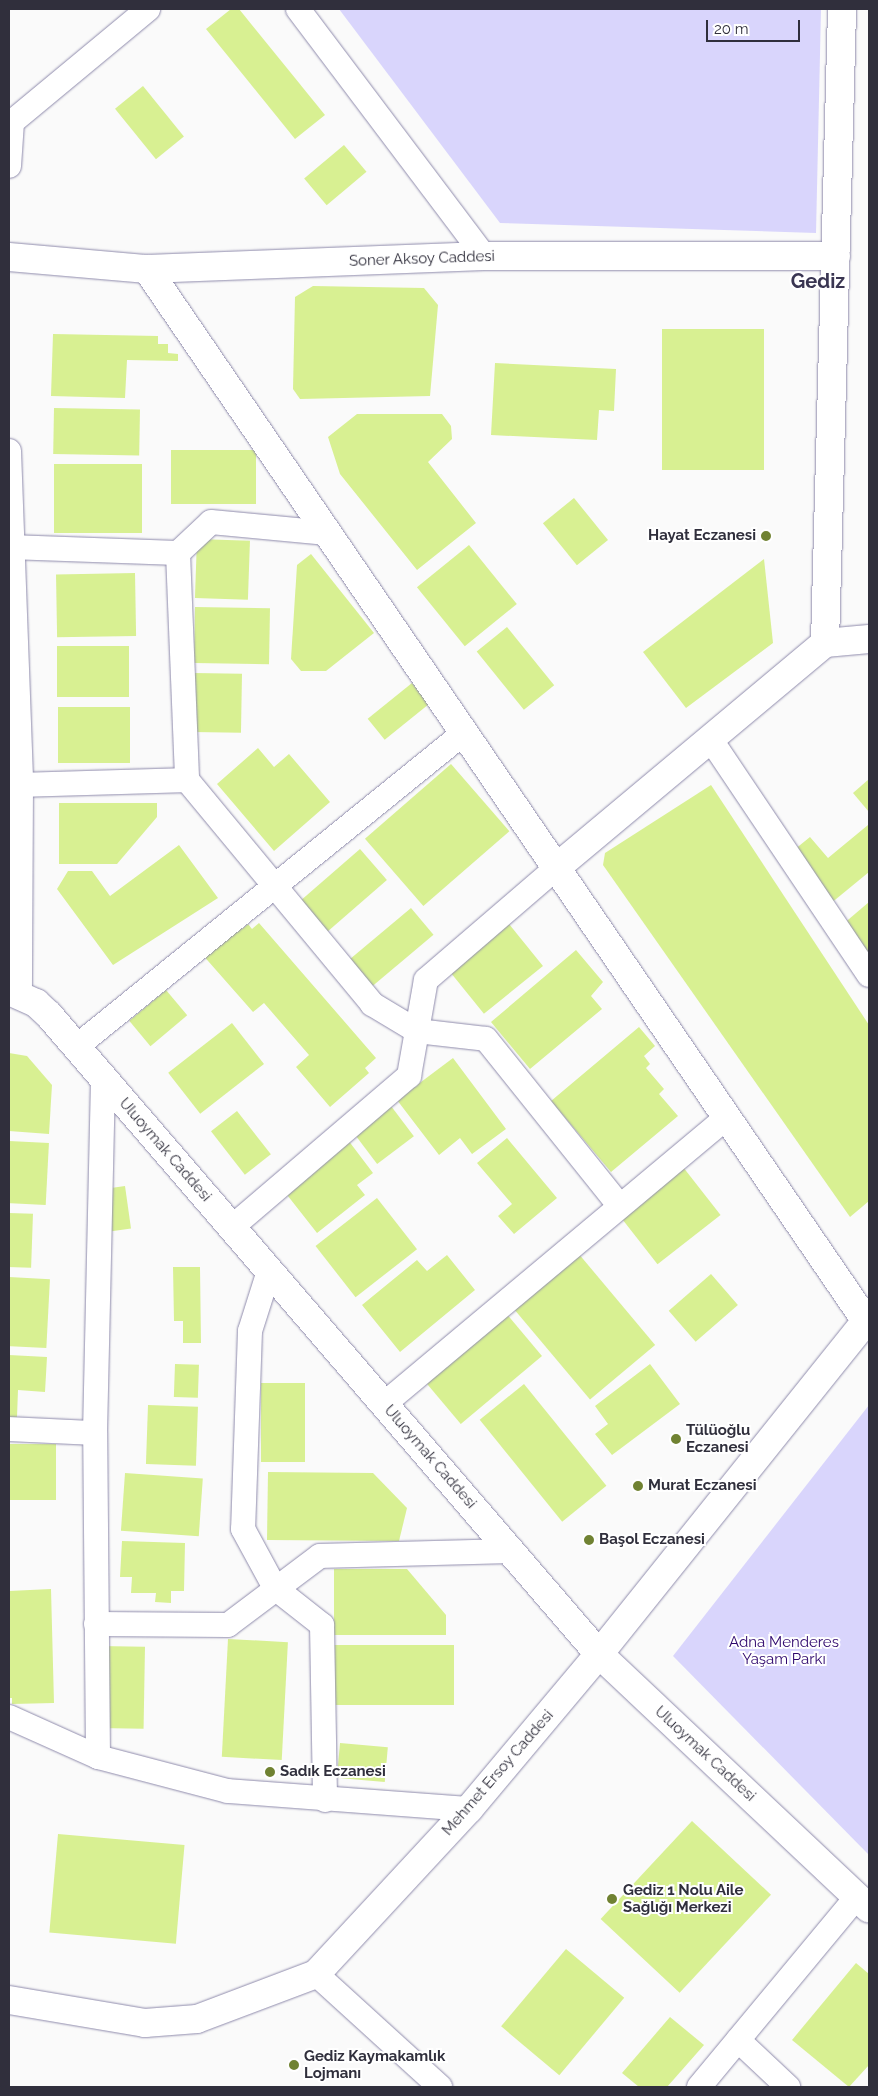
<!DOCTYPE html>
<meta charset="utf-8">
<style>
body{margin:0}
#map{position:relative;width:878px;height:2096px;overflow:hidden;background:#fafafa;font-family:Raleway,sans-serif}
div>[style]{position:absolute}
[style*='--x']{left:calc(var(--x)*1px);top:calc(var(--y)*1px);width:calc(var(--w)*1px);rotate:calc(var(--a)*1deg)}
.green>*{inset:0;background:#d9d5fc}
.building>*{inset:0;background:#d8f092;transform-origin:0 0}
.roads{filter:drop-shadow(0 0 1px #8f8bac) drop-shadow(0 0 1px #8f8bac)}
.minor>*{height:24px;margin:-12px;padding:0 12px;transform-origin:12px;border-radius:12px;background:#fff}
.tertiary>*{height:28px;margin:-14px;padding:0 14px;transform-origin:14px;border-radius:14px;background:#fff}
.dots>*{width:14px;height:14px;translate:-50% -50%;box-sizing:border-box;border:2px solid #fff;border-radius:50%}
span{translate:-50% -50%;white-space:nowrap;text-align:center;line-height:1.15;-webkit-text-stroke:4px #fff;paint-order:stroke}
.street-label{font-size:15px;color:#302f3c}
.poi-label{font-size:15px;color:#302f3c;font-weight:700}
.right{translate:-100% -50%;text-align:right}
.left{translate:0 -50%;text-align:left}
.park-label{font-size:15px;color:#2e066c}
.district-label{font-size:20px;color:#3a3652;font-weight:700}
.frame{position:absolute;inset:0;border:10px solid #302f3c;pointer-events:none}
.scale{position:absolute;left:706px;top:20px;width:94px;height:22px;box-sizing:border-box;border:2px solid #302f3c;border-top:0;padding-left:6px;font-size:15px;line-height:18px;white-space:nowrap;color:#302f3c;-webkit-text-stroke:4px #fff;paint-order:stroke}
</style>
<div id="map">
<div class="green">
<div style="clip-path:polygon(339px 9px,821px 9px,816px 233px,500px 223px)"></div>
<div style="clip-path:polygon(869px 1405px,869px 1855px,673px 1656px)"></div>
</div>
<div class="building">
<div style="clip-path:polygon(231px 9px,239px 9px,325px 115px,295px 139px,206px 29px)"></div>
<div style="left:143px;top:86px;width:65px;height:36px;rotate:51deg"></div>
<div style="left:344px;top:145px;width:35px;height:52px;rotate:50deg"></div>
<div style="clip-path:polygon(313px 286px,424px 288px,438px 305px,430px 396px,300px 399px,293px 389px,295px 297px)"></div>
<div style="left:764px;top:329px;width:141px;height:102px;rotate:90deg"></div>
<div style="clip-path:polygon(53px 334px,158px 336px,158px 344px,168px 344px,168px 353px,178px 354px,178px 361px,127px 360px,125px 398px,51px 396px)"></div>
<div style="clip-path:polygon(495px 363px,616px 369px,614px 411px,599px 410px,597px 440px,491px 435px)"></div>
<div style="left:54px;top:408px;width:86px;height:46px;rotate:1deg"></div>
<div style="clip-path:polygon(357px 414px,442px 414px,451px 426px,452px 439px,428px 462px,476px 523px,417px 570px,340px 474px,328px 437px)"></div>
<div style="left:256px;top:450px;width:54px;height:85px;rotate:90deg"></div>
<div style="left:54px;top:464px;width:88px;height:69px"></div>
<div style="left:574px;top:498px;width:54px;height:40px;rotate:51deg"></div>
<div style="left:197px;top:539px;width:53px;height:59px;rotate:2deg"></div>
<div style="left:469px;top:545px;width:76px;height:67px;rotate:51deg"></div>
<div style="clip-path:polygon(311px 554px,374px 633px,326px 671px,301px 671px,291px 659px,297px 565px)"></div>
<div style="clip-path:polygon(764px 559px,773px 643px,686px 708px,643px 652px)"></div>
<div style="left:135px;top:573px;width:63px;height:79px;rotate:89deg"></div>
<div style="left:195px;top:607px;width:75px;height:56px;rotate:1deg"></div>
<div style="left:507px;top:627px;width:75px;height:39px;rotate:51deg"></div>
<div style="left:129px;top:646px;width:51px;height:72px;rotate:90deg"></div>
<div style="left:194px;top:673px;width:48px;height:59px;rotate:1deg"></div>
<div style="left:412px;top:683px;width:27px;height:57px;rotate:51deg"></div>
<div style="left:58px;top:707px;width:72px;height:56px"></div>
<div style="clip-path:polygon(258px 748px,274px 767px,289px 754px,330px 802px,274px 851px,217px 784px)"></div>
<div style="left:451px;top:764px;width:89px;height:114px;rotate:49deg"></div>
<div style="clip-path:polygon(869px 779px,869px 812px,853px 793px)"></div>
<div style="clip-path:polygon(711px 785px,869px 1025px,869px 1201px,850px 1217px,603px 865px,605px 853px)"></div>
<div style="clip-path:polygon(59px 803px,157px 803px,157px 817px,117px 864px,59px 864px)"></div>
<div style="clip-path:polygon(868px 825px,869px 872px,830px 904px,789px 854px,810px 837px,828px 858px)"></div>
<div style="clip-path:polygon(179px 845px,218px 898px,113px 965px,57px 889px,68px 871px,92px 871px,110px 896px)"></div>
<div style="left:360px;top:849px;width:41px;height:90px;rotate:49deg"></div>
<div style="clip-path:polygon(869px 902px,869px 957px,842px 925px)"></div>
<div style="left:411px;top:908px;width:35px;height:90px;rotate:50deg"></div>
<div style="clip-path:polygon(236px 922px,242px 929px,248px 924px,252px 929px,259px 923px,376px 1058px,365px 1068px,369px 1073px,330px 1107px,296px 1067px,309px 1055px,264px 1003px,253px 1012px,201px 953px)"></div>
<div style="left:509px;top:924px;width:54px;height:76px;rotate:51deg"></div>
<div style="clip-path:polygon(576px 950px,603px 982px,591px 996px,602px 1009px,530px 1069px,491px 1022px)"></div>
<div style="left:166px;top:990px;width:33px;height:48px;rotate:50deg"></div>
<div style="left:232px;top:1023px;width:52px;height:81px;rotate:52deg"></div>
<div style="clip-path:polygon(639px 1027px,655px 1046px,644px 1056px,650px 1064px,646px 1068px,664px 1089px,659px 1094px,678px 1116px,611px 1172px,551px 1101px)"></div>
<div style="clip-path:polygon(9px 1053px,27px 1056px,52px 1085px,49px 1134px,9px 1131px)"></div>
<div style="clip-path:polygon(453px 1058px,506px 1129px,472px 1154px,460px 1138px,439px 1155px,397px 1100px)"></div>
<div style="left:391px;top:1106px;width:38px;height:46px;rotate:53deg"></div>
<div style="left:237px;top:1111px;width:55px;height:33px;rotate:52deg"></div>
<div style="clip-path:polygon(507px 1138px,557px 1198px,514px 1234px,498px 1216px,512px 1204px,477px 1163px)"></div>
<div style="clip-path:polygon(348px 1140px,373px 1173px,357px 1185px,365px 1195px,317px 1233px,284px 1191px)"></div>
<div style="left:9px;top:1141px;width:40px;height:62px;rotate:3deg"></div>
<div style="left:683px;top:1167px;width:61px;height:80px;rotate:52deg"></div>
<div style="left:125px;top:1186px;width:43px;height:23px;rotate:82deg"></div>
<div style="left:377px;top:1198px;width:65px;height:78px;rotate:52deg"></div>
<div style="left:9px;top:1213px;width:24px;height:54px;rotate:2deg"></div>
<div style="left:578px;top:1253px;width:120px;height:85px;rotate:50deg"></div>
<div style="clip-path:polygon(447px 1255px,475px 1290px,400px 1352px,362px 1305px,417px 1260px,427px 1271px)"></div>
<div style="clip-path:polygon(173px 1267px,200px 1267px,201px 1343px,183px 1343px,183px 1321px,174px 1321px)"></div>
<div style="left:711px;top:1274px;width:41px;height:56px;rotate:49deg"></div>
<div style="left:9px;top:1277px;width:41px;height:69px;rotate:3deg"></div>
<div style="left:506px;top:1313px;width:56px;height:106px;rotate:50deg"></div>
<div style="clip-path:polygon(9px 1355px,47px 1357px,45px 1392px,18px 1390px,17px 1417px,9px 1417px)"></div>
<div style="left:175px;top:1364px;width:24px;height:33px;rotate:2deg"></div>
<div style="clip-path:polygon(650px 1364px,680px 1404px,612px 1455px,595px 1434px,608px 1424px,595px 1406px)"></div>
<div style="left:261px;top:1383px;width:44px;height:79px"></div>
<div style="left:524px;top:1384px;width:131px;height:57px;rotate:51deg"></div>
<div style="left:148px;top:1405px;width:50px;height:59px;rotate:2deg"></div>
<div style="left:9px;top:1444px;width:47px;height:56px"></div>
<div style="clip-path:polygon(268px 1472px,373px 1473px,407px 1508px,399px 1541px,267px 1540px)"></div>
<div style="left:125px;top:1473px;width:78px;height:58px;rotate:4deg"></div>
<div style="clip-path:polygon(122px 1541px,185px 1543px,184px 1591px,171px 1591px,171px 1603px,155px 1602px,156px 1593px,131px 1593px,132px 1577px,120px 1577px)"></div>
<div style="clip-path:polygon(334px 1569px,407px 1569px,446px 1615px,446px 1635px,334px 1635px)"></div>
<div style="clip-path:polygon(51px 1589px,54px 1703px,12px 1704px,12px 1698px,9px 1698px,9px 1591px)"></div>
<div style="left:228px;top:1639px;width:60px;height:118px;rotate:3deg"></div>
<div style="left:333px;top:1645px;width:121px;height:60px"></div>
<div style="left:99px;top:1646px;width:46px;height:82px;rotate:1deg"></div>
<div style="left:340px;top:1743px;width:48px;height:35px;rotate:5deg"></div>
<div style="left:692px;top:1821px;width:108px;height:134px;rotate:43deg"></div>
<div style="left:58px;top:1834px;width:127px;height:99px;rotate:5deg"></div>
<div style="left:566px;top:1949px;width:76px;height:101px;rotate:40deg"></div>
<div style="clip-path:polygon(856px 1963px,869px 1974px,869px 2065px,849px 2087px,792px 2040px)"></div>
<div style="clip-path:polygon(670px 2017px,704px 2045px,667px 2087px,639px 2087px,622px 2073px)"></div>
</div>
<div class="roads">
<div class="minor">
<div style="--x:298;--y:9;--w:309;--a:53"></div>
<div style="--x:9;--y:166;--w:44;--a:-86.1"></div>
<div style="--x:12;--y:122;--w:177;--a:-39.7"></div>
<div style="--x:9;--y:451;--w:334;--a:87.9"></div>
<div style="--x:21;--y:785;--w:210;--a:90.3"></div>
<div style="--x:9;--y:547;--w:169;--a:2"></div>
<div style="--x:178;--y:553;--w:45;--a:-43.2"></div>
<div style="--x:211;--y:522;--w:117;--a:5.4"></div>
<div style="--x:178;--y:553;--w:227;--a:87.7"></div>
<div style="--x:711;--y:740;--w:283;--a:56.1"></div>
<div style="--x:21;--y:785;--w:166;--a:-1.7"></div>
<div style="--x:187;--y:780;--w:291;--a:50.4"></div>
<div style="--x:372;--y:1004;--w:52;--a:31"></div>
<div style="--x:417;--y:1031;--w:69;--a:6.6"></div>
<div style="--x:486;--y:1039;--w:214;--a:51.3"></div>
<div style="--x:76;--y:1047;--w:499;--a:-39"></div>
<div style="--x:232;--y:1227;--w:233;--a:-40.5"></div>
<div style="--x:409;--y:1076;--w:97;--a:-80"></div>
<div style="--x:426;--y:980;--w:172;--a:-40.7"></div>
<div style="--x:269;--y:1271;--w:63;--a:107.6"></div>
<div style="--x:250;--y:1331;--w:198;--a:92"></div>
<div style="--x:243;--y:1529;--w:67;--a:61.5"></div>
<div style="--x:275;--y:1588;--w:60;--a:38.2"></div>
<div style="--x:322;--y:1625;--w:175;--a:89"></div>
<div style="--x:384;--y:1404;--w:447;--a:-39.9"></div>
<div style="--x:9;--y:1429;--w:86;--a:2.7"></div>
<div style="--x:96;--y:1624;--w:132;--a:0.4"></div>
<div style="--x:228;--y:1625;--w:115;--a:-36.9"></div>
<div style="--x:320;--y:1556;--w:190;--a:-1.5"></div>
<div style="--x:9;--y:1717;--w:98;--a:24.2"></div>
<div style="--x:98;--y:1757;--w:134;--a:14.7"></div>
<div style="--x:228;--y:1791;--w:242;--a:4.3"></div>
<div style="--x:98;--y:1757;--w:324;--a:-90.5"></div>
<div style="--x:95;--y:1433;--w:355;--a:-88.7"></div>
<div style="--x:316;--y:1974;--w:168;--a:42.3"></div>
<div style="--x:738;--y:2040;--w:69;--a:43.2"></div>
<div style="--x:699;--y:2087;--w:247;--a:-50.3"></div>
</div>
<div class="tertiary">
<div style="--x:9;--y:257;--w:139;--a:5"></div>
<div style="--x:147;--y:269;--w:337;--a:-2.2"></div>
<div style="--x:484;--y:256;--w:352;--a:0"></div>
<div style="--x:147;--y:269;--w:1274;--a:55.65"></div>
<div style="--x:825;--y:643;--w:634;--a:-88.46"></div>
<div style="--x:556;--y:868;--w:351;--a:-39.9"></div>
<div style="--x:825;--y:643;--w:44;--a:-5.2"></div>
<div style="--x:9;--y:991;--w:30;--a:24"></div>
<div style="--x:36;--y:1003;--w:18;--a:43"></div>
<div style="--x:49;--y:1015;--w:843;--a:49.28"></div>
<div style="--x:599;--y:1654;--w:371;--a:43.3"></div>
<div style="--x:9;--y:2000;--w:138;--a:9.6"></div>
<div style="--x:145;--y:2023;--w:52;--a:-4.4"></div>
<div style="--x:197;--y:2019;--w:127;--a:-20.7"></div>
<div style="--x:316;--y:1974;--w:225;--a:-47.2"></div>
<div style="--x:469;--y:1809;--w:202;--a:-50"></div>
<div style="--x:599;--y:1654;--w:432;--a:-51.3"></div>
</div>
</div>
<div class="dots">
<div style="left:766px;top:536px;background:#708232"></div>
<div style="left:676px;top:1439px;background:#708232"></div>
<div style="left:638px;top:1486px;background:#708232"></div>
<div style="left:589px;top:1540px;background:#708232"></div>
<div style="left:270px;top:1772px;background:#708232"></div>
<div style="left:612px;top:1899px;background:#708232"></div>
<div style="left:294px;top:2065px;background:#708232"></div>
</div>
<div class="street-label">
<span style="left:422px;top:259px;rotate:-2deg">Soner Aksoy Caddesi</span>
<span style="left:165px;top:1150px;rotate:49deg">Uluoymak Caddesi</span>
<span style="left:430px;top:1457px;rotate:49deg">Uluoymak Caddesi</span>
<span style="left:705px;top:1754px;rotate:43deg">Uluoymak Caddesi</span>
<span style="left:498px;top:1773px;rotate:-49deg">Mehmet Ersoy Caddesi</span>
</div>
<div class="poi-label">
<span class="right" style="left:756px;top:536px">Hayat Eczanesi</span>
<span class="left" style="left:686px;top:1439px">Tülüoğlu<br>Eczanesi</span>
<span class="left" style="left:648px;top:1486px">Murat Eczanesi</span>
<span class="left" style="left:599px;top:1540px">Başol Eczanesi</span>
<span class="left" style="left:280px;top:1772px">Sadık Eczanesi</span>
<span class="left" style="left:623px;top:1899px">Gediz 1 Nolu Aile<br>Sağlığı Merkezi</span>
<span class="left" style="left:304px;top:2065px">Gediz Kaymakamlık<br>Lojmanı</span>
</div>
<div class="park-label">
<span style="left:784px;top:1651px">Adna Menderes<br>Yaşam Parkı</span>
</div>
<div class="district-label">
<span style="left:818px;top:281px">Gediz</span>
</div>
<div class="frame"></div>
<div class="scale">20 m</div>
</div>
